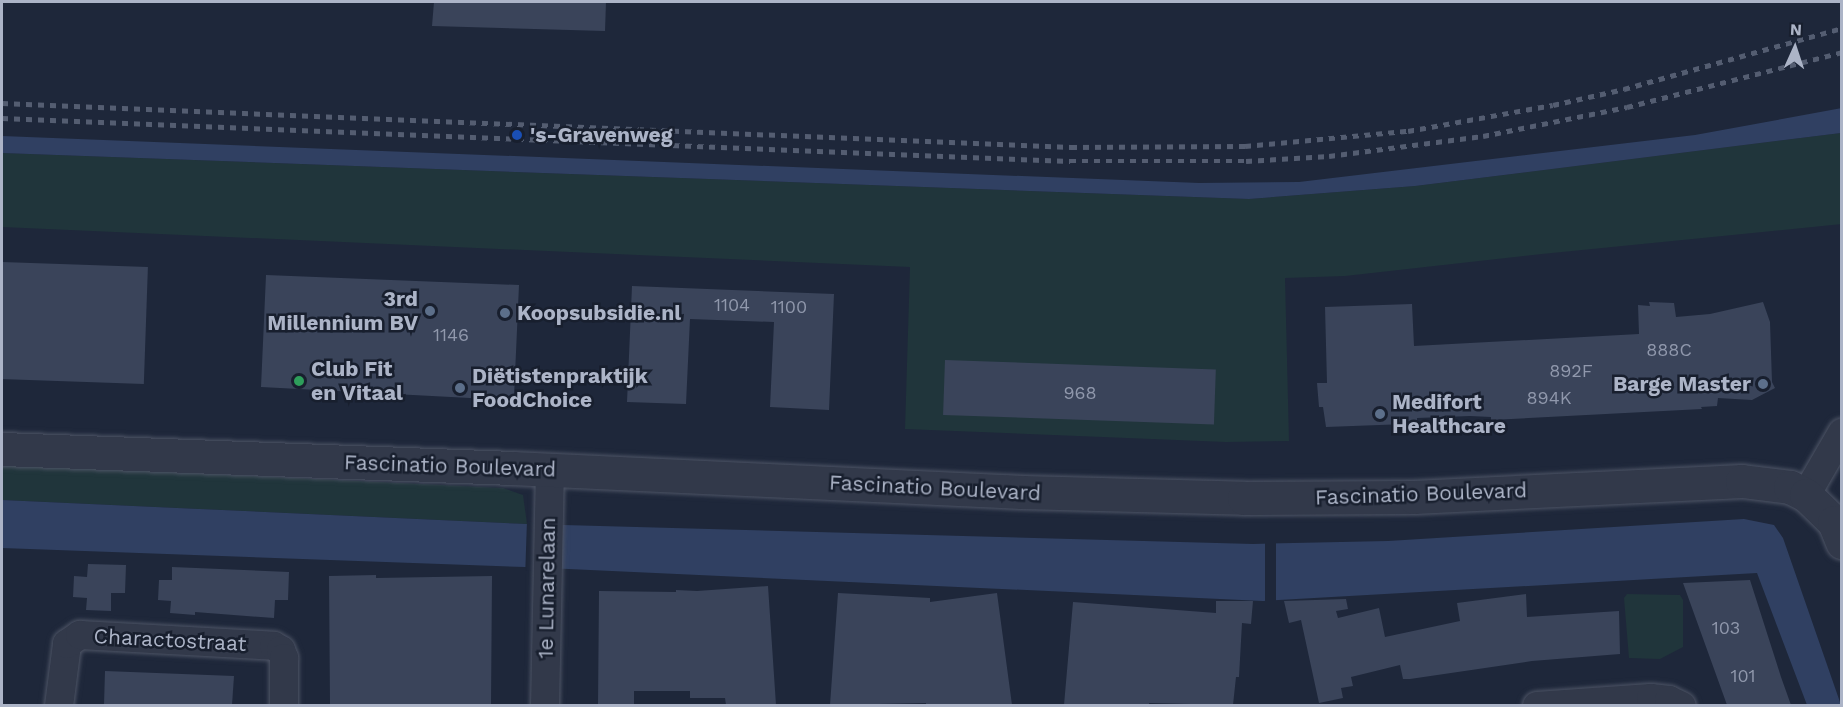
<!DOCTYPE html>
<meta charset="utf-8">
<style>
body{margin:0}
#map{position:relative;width:1843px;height:707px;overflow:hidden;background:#1e273a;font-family:"Work Sans",sans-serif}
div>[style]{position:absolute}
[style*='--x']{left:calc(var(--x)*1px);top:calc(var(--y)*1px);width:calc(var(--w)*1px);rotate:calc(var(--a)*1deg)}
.green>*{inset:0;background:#20353b}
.water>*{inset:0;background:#304062}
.pier>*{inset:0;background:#1e273a;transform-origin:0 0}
.building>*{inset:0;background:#3a445a;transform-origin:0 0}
.roads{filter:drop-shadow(0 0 2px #4d5465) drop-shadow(0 0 2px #4d5465)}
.minor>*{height:28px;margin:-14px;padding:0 14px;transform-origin:14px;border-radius:14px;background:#32394a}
.tertiary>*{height:33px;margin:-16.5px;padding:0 16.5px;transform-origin:16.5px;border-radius:16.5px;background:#32394a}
.rail>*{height:4.5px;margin-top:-2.25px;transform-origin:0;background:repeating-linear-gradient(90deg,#545d71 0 6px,transparent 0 12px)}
.dots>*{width:16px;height:16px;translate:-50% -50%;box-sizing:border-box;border:3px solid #181f2e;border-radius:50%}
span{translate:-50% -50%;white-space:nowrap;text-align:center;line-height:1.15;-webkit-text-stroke:5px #181f2e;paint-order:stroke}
.number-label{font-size:18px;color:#9098ac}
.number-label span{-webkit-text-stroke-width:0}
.poi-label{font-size:21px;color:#acb4c7;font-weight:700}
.left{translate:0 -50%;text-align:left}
.right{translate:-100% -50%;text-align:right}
.street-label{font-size:21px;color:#acb4c7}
.frame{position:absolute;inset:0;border:3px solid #acb4c7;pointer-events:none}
.north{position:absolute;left:1765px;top:18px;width:60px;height:60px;-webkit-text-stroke:4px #181f2e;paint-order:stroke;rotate:3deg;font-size:16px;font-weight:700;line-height:24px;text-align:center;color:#acb4c7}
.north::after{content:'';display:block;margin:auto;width:21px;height:27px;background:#acb4c7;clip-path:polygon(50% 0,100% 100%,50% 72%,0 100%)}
</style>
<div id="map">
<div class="green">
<div style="clip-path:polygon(1841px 133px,1842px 224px,1542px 254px,1345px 276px,1285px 278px,1289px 441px,1226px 442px,905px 429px,910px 267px,2px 227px,2px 153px,1249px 199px,1415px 186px)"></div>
<div style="clip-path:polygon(2px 464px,503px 488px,523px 495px,527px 524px,2px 500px)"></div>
<div style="clip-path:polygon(1627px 594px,1680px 595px,1683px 600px,1683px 647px,1660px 659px,1629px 658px,1624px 598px)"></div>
</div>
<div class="water">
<div style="clip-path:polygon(1842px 108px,1841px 133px,1415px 186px,1249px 199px,2px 153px,2px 136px,1199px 183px,1299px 182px,1695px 135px)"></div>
<div style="clip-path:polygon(2px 500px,527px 524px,1253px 544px,1388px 541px,1744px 519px,1774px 525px,1783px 538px,1841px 705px,1807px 705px,1757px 573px,1263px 601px,525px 567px,2px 548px)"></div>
</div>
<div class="pier">
<div style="left:527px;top:521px;width:35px;height:49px;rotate:2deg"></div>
<div style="left:1265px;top:541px;width:11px;height:62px"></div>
</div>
<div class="building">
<div style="clip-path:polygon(434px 2px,606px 2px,605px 31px,432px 26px)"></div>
<div style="left:2px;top:262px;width:146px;height:117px;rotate:2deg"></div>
<div style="clip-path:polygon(266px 275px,519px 285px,514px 397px,489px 396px,489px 399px,261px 387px)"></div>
<div style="clip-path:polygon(632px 286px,834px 294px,829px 410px,770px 407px,774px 322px,690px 319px,686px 404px,627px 402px)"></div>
<div style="clip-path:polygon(1649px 302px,1674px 303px,1676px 317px,1710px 314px,1763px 302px,1770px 322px,1772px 382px,1775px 388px,1752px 400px,1718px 398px,1717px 406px,1701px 407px,1702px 409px,1491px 420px,1491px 417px,1470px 416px,1417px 418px,1417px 421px,1406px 422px,1406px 424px,1326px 427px,1323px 407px,1319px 407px,1317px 383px,1327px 383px,1325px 307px,1412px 304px,1414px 346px,1639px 334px,1638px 305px,1650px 306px)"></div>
<div style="left:945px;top:360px;width:271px;height:55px;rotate:2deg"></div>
<div style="clip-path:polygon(88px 564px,126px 565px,125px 593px,111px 593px,111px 611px,86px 610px,87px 598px,73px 597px,74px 576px,87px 577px)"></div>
<div style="clip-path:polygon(172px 567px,289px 572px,288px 600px,275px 600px,274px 618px,195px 612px,195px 615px,170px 613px,171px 601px,158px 600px,159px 580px,172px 580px)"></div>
<div style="clip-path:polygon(376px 575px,376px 578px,492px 576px,491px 705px,330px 705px,329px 576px)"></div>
<div style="clip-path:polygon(1750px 580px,1781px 677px,1791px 705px,1727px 705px,1683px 583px)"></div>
<div style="clip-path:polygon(768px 586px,776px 705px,726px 705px,725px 698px,690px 698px,690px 691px,634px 691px,634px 705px,598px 705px,599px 591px,676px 592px,676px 590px,697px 591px)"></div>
<div style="clip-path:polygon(838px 593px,930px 598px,930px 602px,997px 593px,1012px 705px,926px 705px,926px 703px,830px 705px)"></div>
<div style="clip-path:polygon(1526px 594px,1527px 617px,1619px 611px,1620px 654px,1532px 661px,1410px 679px,1403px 679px,1400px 665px,1351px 677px,1353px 686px,1341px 688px,1343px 698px,1319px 703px,1301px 620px,1289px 623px,1284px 601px,1346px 599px,1348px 609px,1336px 611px,1338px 618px,1379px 608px,1385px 637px,1460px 621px,1457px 603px)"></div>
<div style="clip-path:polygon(1216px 601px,1253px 601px,1251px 624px,1242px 623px,1239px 677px,1236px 677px,1233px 705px,1149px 703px,1149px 705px,1064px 705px,1073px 602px,1216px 613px)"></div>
<div style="clip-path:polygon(105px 671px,234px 676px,232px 705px,104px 705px)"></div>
</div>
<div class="roads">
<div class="minor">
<div style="--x:1806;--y:495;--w:72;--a:-59.9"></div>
<div style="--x:59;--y:706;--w:63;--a:-82.6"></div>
<div style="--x:67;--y:644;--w:16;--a:-35"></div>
<div style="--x:80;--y:635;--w:194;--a:3.2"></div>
<div style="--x:274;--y:646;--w:8;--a:30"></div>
<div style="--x:281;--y:650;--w:9;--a:69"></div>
<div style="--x:284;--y:658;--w:48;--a:90"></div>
<div style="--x:545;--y:706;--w:236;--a:-88.8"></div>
<div style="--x:1537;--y:706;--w:114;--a:-4"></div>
<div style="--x:1651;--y:698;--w:18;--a:6"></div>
<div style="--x:1669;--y:700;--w:14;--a:25"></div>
</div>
<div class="tertiary">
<div style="--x:2;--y:449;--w:510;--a:2.13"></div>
<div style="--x:512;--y:468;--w:511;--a:2.69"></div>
<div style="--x:1022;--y:492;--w:222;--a:1.5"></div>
<div style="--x:1244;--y:498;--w:170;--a:-0.3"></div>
<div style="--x:1414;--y:497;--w:328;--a:-2.8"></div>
<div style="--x:1742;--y:481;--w:48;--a:7.1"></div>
<div style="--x:1790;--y:487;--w:18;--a:27"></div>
<div style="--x:1806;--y:495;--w:39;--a:44"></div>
<div style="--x:1834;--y:522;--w:22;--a:68"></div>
</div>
</div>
<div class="rail">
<div style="--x:2;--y:103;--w:1070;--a:2.36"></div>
<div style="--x:1071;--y:147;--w:174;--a:-0.3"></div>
<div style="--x:1245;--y:146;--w:164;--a:-5.3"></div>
<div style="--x:1408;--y:131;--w:147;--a:-10.2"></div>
<div style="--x:1553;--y:105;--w:73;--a:-12.7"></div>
<div style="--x:1624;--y:89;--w:226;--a:-15.6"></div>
<div style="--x:2;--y:118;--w:1069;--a:2.31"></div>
<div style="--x:1070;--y:161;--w:176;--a:0"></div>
<div style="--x:1246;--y:161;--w:83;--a:-3.4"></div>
<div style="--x:1329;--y:156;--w:155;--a:-7.4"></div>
<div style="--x:1483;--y:136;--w:147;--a:-11.4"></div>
<div style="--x:1627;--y:107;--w:222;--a:-14.3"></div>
</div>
<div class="dots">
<div style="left:517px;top:135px;background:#1a4fb4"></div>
<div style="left:430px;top:311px;background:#5c6f8a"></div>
<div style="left:505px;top:313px;background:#5c6f8a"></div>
<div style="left:299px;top:381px;background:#2e9e5b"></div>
<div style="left:1763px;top:384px;background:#5c6f8a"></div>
<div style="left:460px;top:388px;background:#5c6f8a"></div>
<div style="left:1380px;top:414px;background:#5c6f8a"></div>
</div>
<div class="number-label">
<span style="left:732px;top:305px">1104</span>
<span style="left:789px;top:307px">1100</span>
<span style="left:451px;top:335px">1146</span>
<span style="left:1669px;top:350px">888C</span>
<span style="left:1571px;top:371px">892F</span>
<span style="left:1080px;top:393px">968</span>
<span style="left:1549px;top:398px">894K</span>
<span style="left:1726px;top:628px">103</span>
<span style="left:1743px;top:676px">101</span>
</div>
<div class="poi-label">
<span class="left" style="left:530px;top:135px">'s-Gravenweg</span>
<span class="right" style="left:418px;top:311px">3rd<br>Millennium BV</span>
<span class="left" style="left:517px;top:313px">Koopsubsidie.nl</span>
<span class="left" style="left:311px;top:381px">Club Fit<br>en Vitaal</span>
<span class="left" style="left:472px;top:388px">Diëtistenpraktijk<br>FoodChoice</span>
<span class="right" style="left:1751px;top:384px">Barge Master</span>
<span class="left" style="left:1392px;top:414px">Medifort<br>Healthcare</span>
</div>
<div class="street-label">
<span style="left:450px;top:466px;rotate:2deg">Fascinatio Boulevard</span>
<span style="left:935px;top:488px;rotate:3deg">Fascinatio Boulevard</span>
<span style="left:1421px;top:494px;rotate:-2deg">Fascinatio Boulevard</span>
<span style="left:547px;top:588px;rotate:-89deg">1e Lunarelaan</span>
<span style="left:170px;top:640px;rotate:3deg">Charactostraat</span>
</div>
<div class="frame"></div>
<div class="north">N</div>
</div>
